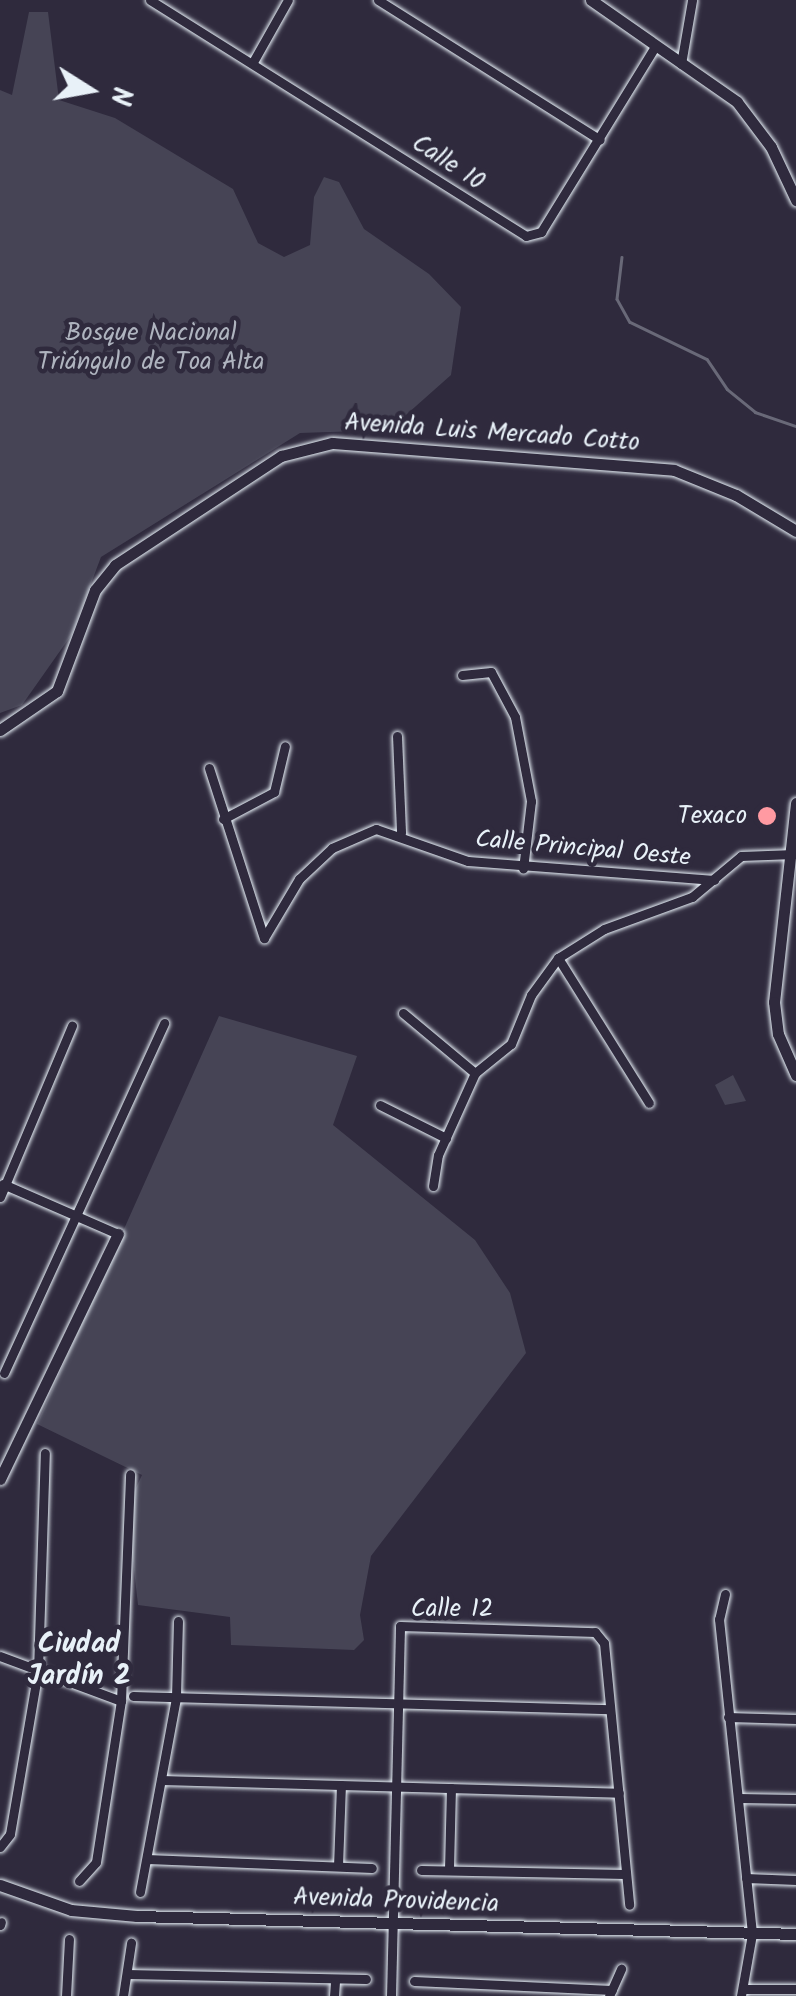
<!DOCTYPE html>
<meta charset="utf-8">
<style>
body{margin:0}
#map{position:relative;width:796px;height:1996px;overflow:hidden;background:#2f2a3d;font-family:Kalam,sans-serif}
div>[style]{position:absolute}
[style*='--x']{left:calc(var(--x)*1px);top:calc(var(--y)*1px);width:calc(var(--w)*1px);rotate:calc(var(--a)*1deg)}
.green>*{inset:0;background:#464455}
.stream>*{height:2.5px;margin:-1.25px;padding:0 1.25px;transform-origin:1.25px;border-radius:1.25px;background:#696978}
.roads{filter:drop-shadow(0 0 2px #e8f1f8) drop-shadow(0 0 2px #e8f1f8)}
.street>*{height:9px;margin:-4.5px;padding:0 4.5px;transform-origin:4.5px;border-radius:4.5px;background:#2f2a3d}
.secondary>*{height:11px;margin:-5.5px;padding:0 5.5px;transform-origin:5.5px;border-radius:5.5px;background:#2f2a3d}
.dots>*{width:28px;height:28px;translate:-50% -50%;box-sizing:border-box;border:5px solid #2f2a3d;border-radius:50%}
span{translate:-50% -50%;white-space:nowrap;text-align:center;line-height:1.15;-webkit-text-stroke:9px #2f2a3d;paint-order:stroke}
.street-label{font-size:25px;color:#e8f1f8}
.park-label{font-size:25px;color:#afb4bf}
.poi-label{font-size:25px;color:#e8f1f8}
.right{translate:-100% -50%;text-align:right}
.neighbourhood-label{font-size:28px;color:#e8f1f8;font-weight:700}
.north{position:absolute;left:40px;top:40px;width:100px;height:100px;-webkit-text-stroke:8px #2f2a3d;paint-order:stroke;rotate:101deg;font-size:28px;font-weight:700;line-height:40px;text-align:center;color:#e8f1f8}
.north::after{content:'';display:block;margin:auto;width:35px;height:45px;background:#e8f1f8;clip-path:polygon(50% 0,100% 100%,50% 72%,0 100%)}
</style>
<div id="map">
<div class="green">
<div style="clip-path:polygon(29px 12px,48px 12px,59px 100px,115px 118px,233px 189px,258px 243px,284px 257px,310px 245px,314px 197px,324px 177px,339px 182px,364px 229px,429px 274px,461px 307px,451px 375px,389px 430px,300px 433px,101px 557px,72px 634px,22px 705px,0 713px,0 90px,12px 95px)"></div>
<div style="clip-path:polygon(219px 1016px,357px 1056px,333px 1125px,475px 1240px,510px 1293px,526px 1353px,371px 1556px,360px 1615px,364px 1640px,354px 1650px,231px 1645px,230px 1617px,138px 1605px,127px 1507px,142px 1475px,37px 1424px)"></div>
<div style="clip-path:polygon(733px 1075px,746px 1101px,725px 1105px,715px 1085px)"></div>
</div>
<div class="stream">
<div style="--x:622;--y:257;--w:42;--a:96.8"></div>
<div style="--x:617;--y:299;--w:26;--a:61"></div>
<div style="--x:630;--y:322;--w:85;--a:25.7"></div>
<div style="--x:707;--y:359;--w:36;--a:56"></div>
<div style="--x:727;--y:389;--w:36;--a:39"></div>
<div style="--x:755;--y:412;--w:43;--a:18.9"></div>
</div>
<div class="roads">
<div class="street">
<div style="--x:150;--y:0;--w:444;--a:32.1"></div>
<div style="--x:526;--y:236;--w:16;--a:-15"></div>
<div style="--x:541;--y:232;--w:217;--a:-58.4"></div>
<div style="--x:378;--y:0;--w:262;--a:32.2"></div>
<div style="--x:253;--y:62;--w:71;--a:-60.6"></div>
<div style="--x:681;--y:64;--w:65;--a:-80.2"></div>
<div style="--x:462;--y:675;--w:29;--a:-6"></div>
<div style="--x:491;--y:672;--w:51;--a:61.9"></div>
<div style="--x:515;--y:717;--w:86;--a:79.2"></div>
<div style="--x:531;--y:801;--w:68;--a:96.7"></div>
<div style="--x:397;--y:736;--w:97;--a:87.6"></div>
<div style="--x:209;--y:768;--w:179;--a:72.1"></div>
<div style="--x:264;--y:938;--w:69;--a:-59.3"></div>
<div style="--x:299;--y:879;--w:45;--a:-43.2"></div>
<div style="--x:332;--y:848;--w:48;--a:-23.4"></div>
<div style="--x:376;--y:829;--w:97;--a:19.2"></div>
<div style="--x:468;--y:861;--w:247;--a:4.4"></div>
<div style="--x:223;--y:819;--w:58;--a:-27.9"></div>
<div style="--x:274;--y:792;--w:47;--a:-76.6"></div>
<div style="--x:558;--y:958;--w:171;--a:57.9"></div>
<div style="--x:403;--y:1013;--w:94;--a:39.8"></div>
<div style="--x:380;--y:1105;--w:74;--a:26.6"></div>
<div style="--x:3;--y:1184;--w:125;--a:23.5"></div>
<div style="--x:433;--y:1186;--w:31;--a:-81"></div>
<div style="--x:438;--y:1155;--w:90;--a:-65.7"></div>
<div style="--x:475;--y:1073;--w:46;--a:-38.9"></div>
<div style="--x:511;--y:1044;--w:53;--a:-67.8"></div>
<div style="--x:531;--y:995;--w:46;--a:-53.9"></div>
<div style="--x:558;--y:958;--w:54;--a:-32.2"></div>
<div style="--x:604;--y:929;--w:94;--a:-20"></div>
<div style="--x:692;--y:897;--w:64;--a:-39.9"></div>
<div style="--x:741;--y:856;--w:53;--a:-2.2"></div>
<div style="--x:0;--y:1197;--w:186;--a:-67.2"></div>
<div style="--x:4;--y:1373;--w:385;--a:-65.4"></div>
<div style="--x:725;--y:1594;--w:26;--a:103"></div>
<div style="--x:719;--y:1619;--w:317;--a:84"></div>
<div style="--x:752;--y:1934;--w:63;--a:100.1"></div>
<div style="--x:0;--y:1656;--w:129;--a:20.4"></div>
<div style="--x:133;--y:1696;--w:477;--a:1.6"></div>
<div style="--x:728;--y:1717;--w:68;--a:1.7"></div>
<div style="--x:161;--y:1780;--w:458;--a:1.6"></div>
<div style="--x:739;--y:1798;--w:57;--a:1"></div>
<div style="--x:0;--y:1847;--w:16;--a:-52"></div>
<div style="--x:10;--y:1834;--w:165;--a:-80.3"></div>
<div style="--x:38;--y:1671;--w:218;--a:-88.2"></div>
<div style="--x:147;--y:1859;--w:225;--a:2.3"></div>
<div style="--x:338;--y:1866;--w:81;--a:-87.9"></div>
<div style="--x:449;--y:1869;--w:81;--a:-88.6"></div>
<div style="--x:421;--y:1870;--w:204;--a:1.1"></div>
<div style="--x:746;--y:1878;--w:50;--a:2.3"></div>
<div style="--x:79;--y:1881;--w:25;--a:-48"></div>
<div style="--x:96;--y:1862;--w:163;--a:-81.2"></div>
<div style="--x:121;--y:1701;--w:227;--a:-87.7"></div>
<div style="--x:140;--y:1892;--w:198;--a:-79.5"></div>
<div style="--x:176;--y:1697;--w:76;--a:-88.5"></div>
<div style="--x:0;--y:1925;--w:3;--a:-72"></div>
<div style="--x:127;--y:1974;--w:239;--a:1.2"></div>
<div style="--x:414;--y:1981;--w:198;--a:2.6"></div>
<div style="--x:744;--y:1989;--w:52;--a:0"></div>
<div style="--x:66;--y:1996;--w:57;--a:-87"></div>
<div style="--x:123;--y:1996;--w:54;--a:-81.4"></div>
<div style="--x:334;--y:1996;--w:16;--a:-86"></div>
<div style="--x:391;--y:1996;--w:370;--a:-88.6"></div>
<div style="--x:400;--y:1626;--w:195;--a:1.8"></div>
<div style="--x:595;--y:1632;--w:14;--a:51"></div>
<div style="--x:604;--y:1643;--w:263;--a:84.5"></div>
<div style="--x:609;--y:1996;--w:30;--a:-66"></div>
</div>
<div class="secondary">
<div style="--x:591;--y:0;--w:178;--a:34.9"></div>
<div style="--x:737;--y:102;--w:56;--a:52.9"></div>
<div style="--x:771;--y:147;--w:59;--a:64.7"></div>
<div style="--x:0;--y:730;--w:69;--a:-34.4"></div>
<div style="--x:57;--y:691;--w:108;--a:-69.4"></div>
<div style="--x:95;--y:590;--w:32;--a:-51"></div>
<div style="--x:115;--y:565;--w:199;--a:-33.3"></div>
<div style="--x:281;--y:456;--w:53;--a:-14.3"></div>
<div style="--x:332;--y:443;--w:343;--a:4.5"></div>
<div style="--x:674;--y:470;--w:67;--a:22"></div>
<div style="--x:736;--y:495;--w:70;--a:31"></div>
<div style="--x:796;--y:803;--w:200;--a:96.3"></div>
<div style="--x:774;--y:1002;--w:32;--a:83"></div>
<div style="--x:778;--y:1034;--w:45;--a:66.3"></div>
<div style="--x:0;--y:1479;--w:272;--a:-64.3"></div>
<div style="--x:0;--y:1885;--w:75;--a:19.4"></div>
<div style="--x:71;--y:1910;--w:66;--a:5.2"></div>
<div style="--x:137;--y:1916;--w:659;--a:1.56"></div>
</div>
</div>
<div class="dots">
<div style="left:767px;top:816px;background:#ff9aa2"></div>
</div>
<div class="street-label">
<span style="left:448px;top:163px;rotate:33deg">Calle 10</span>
<span style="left:492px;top:433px;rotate:4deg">Avenida Luis Mercado Cotto</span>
<span style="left:583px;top:849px;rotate:5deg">Calle Principal Oeste</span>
<span style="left:452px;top:1609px">Calle 12</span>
<span style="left:396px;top:1901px;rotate:2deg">Avenida Providencia</span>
</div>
<div class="park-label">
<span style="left:151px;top:348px">Bosque Nacional<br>Triángulo de Toa Alta</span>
</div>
<div class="poi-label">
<span class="right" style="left:747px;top:816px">Texaco</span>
</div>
<div class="neighbourhood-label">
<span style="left:79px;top:1661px">Ciudad<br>Jardín 2</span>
</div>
<div class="north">N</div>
</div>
